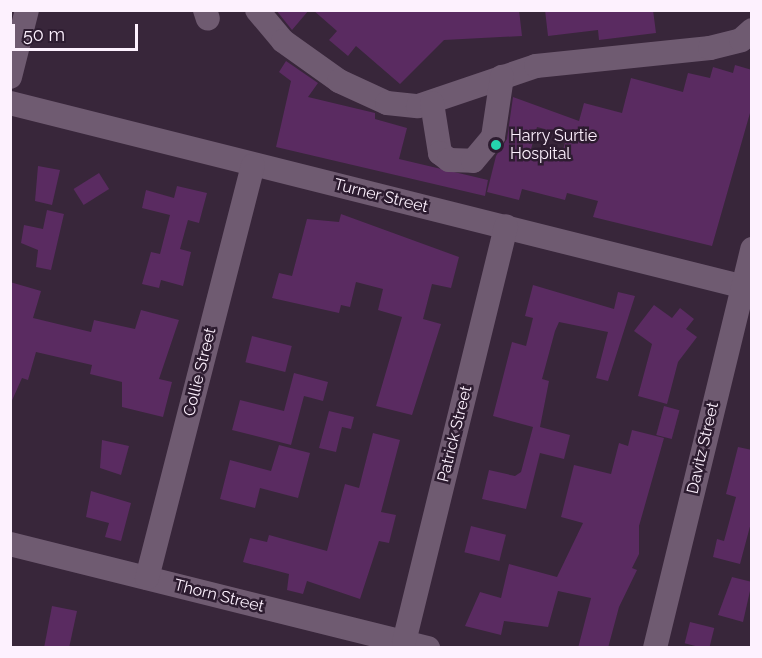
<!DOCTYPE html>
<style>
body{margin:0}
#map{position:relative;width:762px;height:658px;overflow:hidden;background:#38263a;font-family:Raleway,sans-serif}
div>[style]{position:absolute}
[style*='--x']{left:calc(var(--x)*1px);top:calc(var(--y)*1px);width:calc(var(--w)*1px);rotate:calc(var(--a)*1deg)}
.building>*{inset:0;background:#5a2b61;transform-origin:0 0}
.minor>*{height:24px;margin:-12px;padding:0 12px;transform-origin:12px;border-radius:12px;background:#6f5b71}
.dots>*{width:16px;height:16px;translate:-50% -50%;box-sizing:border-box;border:3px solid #2d1c30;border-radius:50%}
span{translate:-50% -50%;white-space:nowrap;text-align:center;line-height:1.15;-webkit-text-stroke:5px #2d1c30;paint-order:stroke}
.poi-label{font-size:16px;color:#fdf1fe}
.left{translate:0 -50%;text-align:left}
.street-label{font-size:16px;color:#fdf1fe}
.frame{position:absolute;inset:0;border:12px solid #fdf1fe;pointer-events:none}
.scale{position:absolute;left:12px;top:24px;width:126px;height:27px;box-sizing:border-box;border:3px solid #fdf1fe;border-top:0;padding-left:8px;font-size:18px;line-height:21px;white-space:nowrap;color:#fdf1fe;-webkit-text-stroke:4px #2d1c30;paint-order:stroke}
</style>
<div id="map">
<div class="building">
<div style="clip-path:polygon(276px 10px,309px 10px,292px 30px)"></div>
<div style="clip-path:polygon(313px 10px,519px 10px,522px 36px,444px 40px,400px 84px,356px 46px,348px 56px,329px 40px,337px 31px)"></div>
<div style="clip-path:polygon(545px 10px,653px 10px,656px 33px,599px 40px,598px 30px,548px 36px)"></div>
<div style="clip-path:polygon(286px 61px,318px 83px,308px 97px,375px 113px,375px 119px,407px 128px,399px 159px,488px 180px,485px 196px,276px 147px,291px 81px,279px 72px)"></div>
<div style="clip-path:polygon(evenodd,735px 65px,752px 70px,752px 106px,712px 246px,593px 217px,598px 201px,567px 193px,565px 200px,522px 189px,519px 200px,487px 192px,496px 156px,507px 139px,513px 97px,579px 121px,584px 103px,622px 113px,631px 78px,683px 92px,688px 73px,710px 78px,713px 67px,733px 73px,735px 65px,537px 127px,567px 135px,560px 161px,530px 153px,537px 127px)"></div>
<div style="clip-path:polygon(38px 166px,60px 170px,52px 205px,35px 201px)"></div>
<div style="left:99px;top:173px;width:19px;height:30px;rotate:58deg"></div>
<div style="clip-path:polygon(177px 186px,207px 193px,199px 223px,188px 220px,180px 249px,191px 252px,183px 286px,161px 280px,159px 288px,142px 284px,151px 252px,160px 254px,170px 215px,142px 208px,146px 190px,174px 198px)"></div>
<div style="clip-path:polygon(47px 210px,64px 214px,51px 270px,36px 267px,38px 250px,21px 243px,24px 225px,43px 229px)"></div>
<div style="clip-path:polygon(341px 214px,459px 257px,451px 288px,432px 284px,423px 319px,441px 324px,412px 415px,376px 406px,402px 317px,378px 310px,383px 289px,356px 282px,350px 307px,341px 305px,339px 313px,272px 298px,279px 273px,292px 276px,307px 219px,339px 222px)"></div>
<div style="clip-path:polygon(10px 282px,41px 291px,33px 318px,91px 332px,94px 320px,135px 329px,141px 310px,179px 320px,159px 379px,172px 382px,163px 417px,122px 407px,122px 382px,90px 374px,92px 365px,36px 352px,28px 380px,22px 378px,10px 405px)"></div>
<div style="clip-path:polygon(533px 285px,614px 309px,618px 292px,635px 296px,608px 381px,596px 378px,608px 332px,559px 322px,555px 331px,542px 379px,549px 381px,540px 427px,570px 435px,564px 459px,540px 453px,526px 509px,482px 499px,489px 470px,515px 476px,521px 472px,533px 427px,493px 416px,512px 342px,526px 346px,533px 318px,525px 316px)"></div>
<div style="clip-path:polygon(654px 305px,672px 318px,680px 308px,694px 319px,686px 329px,697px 337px,678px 362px,667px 404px,638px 396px,652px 344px,634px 331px)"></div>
<div style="left:252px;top:336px;width:41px;height:27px;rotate:14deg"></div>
<div style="clip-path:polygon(294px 373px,328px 382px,323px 401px,304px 396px,291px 445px,232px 430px,240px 400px,284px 411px)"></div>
<div style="left:664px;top:406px;width:16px;height:30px;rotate:15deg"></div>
<div style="clip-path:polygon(329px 411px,354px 417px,351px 429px,342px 427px,336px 452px,319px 448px)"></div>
<div style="clip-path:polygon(632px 430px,664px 438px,639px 526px,639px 554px,632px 568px,637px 570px,619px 607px,608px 648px,578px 648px,591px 598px,558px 591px,548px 627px,504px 621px,501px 635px,465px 626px,480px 592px,501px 598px,509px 564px,557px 577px,583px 523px,561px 517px,574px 465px,611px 474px,619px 443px,628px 446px)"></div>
<div style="clip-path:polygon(373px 433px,400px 440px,381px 512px,396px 515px,389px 543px,379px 541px,360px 599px,307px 581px,303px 594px,287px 590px,289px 574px,243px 562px,250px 538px,267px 542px,269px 535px,327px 551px,345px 484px,359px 488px)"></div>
<div style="clip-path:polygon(102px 440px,129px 446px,121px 475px,100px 468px)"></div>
<div style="clip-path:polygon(279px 445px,310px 453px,298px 498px,260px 488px,255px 508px,220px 499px,230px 460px,271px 471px)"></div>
<div style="clip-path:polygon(738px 447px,752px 450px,752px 519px,740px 564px,713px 557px,717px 539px,724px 541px,736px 497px,726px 494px)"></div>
<div style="clip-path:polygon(91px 491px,131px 503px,121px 541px,105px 537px,109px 523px,86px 517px)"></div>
<div style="left:471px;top:526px;width:36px;height:27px;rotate:14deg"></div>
<div style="clip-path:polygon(732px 577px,752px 582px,743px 622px,718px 615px)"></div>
<div style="clip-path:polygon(52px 606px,77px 611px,69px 648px,44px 648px)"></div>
<div style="left:690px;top:622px;width:25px;height:22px;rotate:14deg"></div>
</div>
<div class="minor">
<div style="--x:205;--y:10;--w:9;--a:72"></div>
<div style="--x:257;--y:10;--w:40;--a:50"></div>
<div style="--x:283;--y:41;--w:69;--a:35.5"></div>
<div style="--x:339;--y:81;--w:53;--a:24.6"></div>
<div style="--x:387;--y:103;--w:31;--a:6"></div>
<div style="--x:418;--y:106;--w:125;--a:-18.7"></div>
<div style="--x:536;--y:66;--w:175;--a:-5.9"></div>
<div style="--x:710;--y:48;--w:32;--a:-14"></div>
<div style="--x:741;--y:40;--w:15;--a:-42"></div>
<div style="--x:10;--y:77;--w:69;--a:-75.8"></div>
<div style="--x:10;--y:103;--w:765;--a:14.07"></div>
<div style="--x:432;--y:103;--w:51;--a:80.9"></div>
<div style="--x:440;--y:153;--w:11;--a:38"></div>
<div style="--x:449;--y:160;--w:24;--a:2"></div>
<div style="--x:473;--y:161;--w:31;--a:-50"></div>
<div style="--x:493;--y:137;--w:61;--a:-81.5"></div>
<div style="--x:10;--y:544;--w:431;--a:14"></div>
<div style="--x:147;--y:578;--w:426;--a:-75.6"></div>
<div style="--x:404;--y:642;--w:428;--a:-76.2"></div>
<div style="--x:655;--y:648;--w:411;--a:-76.3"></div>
</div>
<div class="dots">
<div style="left:496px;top:145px;background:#25d5ae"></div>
</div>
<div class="poi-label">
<span class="left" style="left:510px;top:145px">Harry Surtie<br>Hospital</span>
</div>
<div class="street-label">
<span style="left:381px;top:196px;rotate:14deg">Turner Street</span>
<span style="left:200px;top:372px;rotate:-76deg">Collie Street</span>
<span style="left:455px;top:434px;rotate:-76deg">Patrick Street</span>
<span style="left:703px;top:448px;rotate:-77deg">Davitz Street</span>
<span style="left:219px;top:596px;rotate:14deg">Thorn Street</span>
</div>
<div class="frame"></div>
<div class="scale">50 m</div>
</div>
